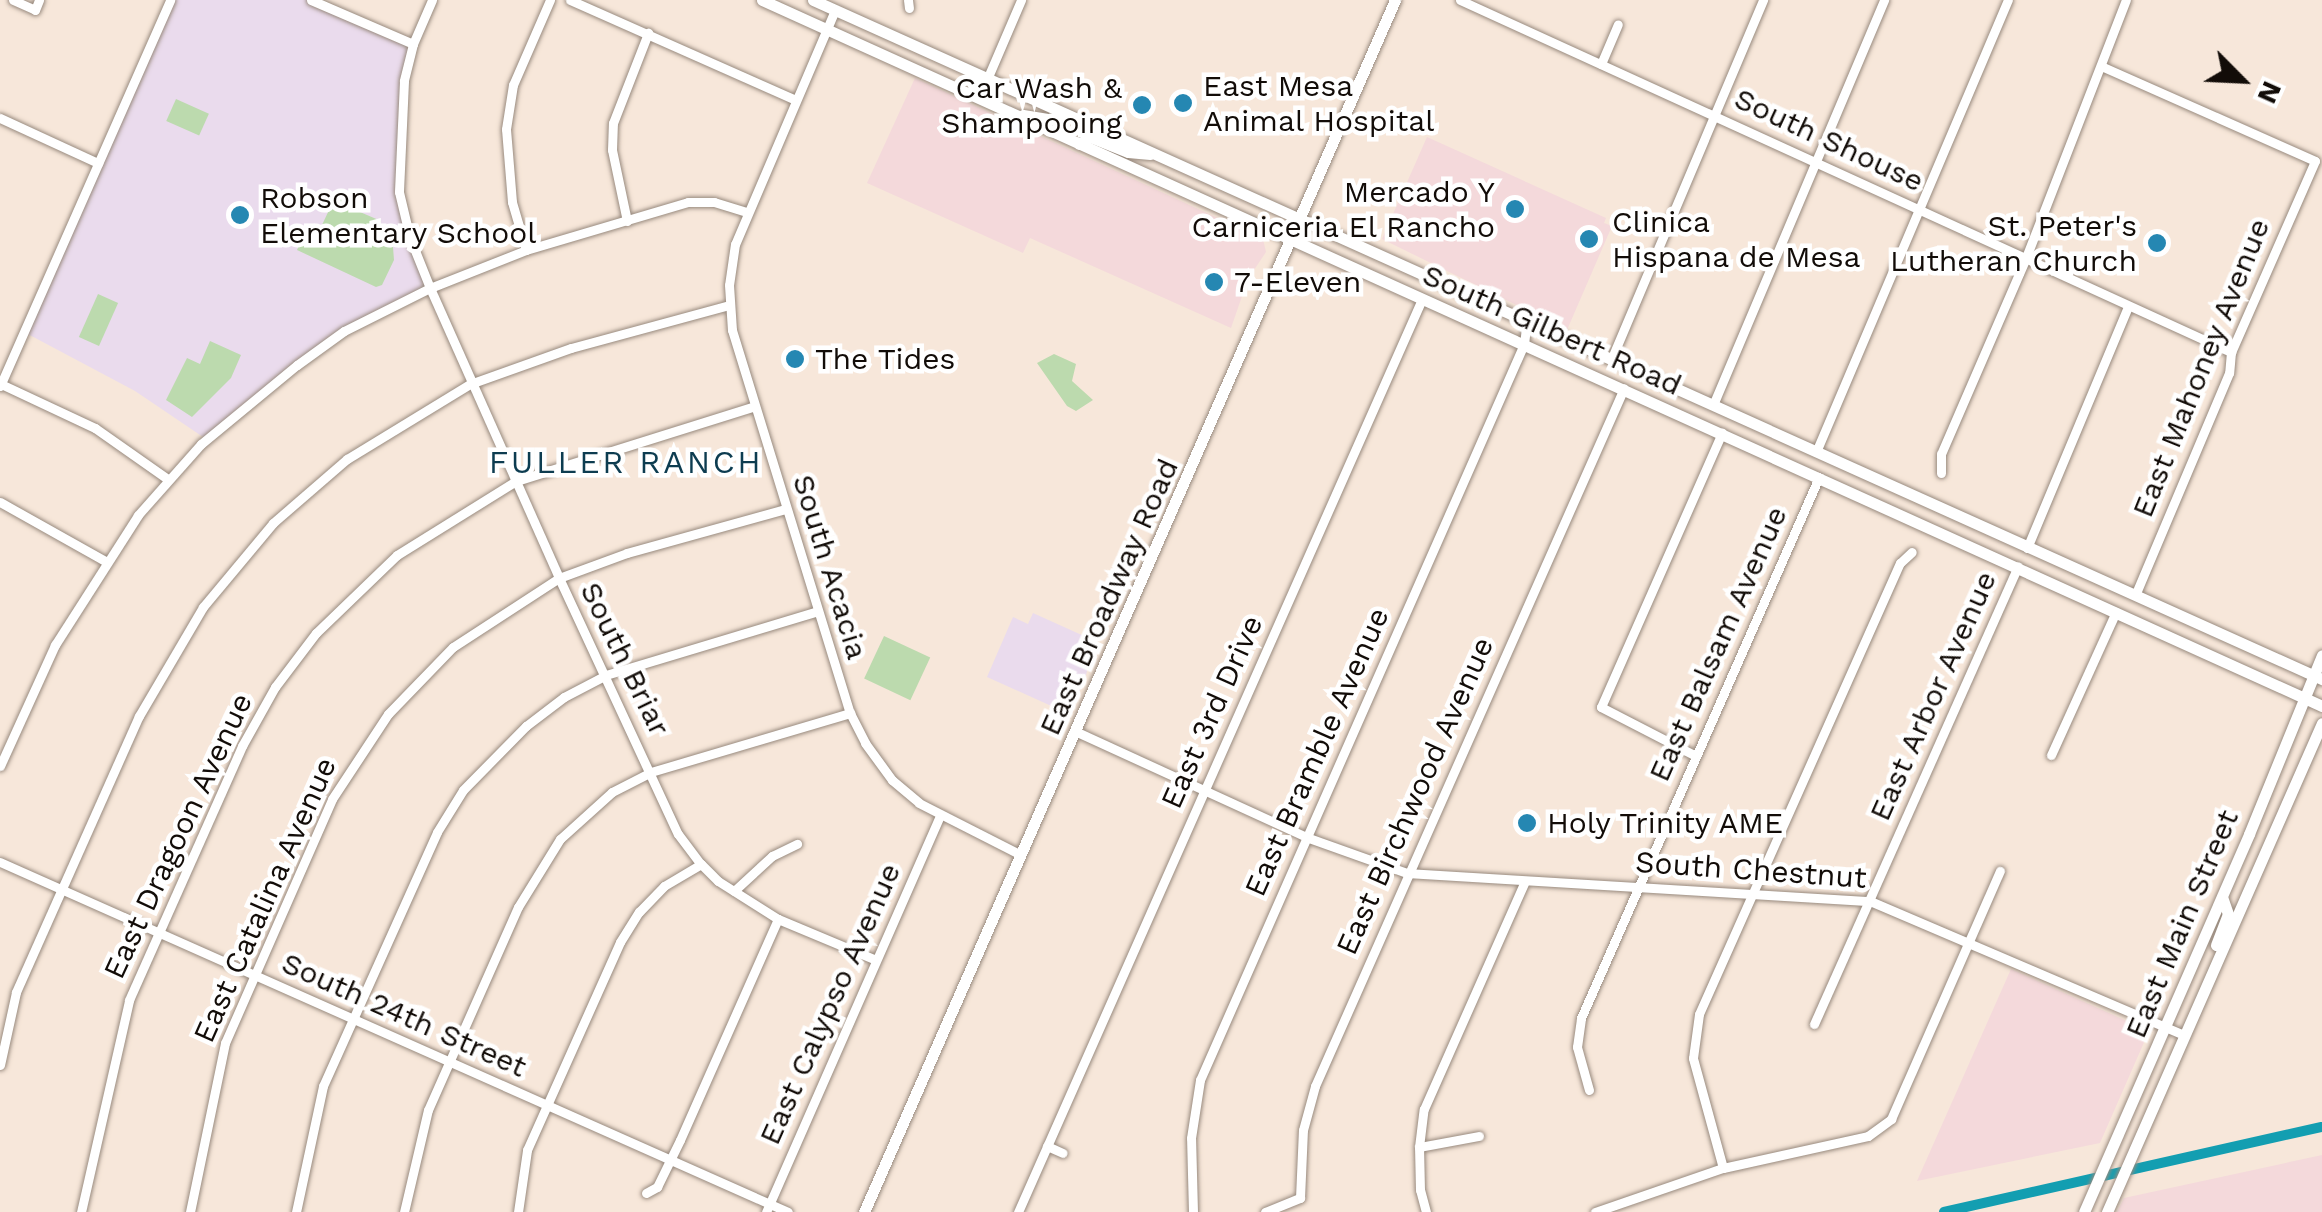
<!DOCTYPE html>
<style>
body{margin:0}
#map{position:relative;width:2322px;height:1212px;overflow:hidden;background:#f7e7da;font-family:"Work Sans",sans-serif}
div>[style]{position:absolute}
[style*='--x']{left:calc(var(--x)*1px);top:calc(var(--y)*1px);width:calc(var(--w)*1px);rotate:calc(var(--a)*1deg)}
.commercial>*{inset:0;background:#f4d9db}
.education>*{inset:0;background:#eadbed}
.green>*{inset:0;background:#bcdaae;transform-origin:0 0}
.canal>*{height:10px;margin:-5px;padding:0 5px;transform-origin:5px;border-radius:5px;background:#139eb1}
.roads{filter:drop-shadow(0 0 2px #988a7e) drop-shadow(0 0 2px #988a7e)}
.minor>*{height:9px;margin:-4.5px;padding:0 4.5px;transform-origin:4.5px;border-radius:4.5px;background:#fff}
.major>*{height:11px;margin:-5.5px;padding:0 5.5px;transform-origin:5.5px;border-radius:5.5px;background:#fff}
.dots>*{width:28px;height:28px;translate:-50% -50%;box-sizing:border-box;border:5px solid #fff;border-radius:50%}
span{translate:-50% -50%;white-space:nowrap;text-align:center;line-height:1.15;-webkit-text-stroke:9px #fff;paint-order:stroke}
.poi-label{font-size:30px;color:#120c08}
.left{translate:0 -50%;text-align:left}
.right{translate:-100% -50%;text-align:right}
.street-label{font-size:30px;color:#120c08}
.neighbourhood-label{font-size:32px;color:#0d3c50;letter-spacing:2.5px}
.north{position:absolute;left:2192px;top:30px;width:100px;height:100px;-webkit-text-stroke:8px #fff;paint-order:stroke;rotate:114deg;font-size:28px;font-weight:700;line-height:40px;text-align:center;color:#120c08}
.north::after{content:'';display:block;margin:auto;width:35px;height:45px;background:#120c08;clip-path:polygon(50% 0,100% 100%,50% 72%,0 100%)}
</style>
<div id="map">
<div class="commercial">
<div style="clip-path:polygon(915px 78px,1263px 239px,1266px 252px,1248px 279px,1231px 328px,1030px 238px,1023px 253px,867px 183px)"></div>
<div style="clip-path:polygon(1427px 137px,1606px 218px,1604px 223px,1612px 226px,1567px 330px,1382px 239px)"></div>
<div style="clip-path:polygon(2011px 969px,2149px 1031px,2100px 1143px,1917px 1181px)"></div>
<div style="clip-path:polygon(2322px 1155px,2322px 1212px,2117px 1212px,2124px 1198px)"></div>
</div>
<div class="education">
<div style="clip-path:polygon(170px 0,311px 0,413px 44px,404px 81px,399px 192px,430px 288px,344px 331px,206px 439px,135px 391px,24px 332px)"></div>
<div style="clip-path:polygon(1033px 613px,1095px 641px,1085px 679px,1069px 714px,987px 677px,1013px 617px,1028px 624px)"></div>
</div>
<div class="green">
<div style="left:176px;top:99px;width:36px;height:24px;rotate:24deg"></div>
<div style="clip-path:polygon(337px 193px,356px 202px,353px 209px,381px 221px,374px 238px,393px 247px,394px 260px,382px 285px,376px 287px,297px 250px,305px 232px,337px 246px,342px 233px,322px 225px)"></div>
<div style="left:98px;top:294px;width:22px;height:47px;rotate:24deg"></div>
<div style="clip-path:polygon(210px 341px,241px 355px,231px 378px,192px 417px,166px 400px,187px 358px,200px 364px)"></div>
<div style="clip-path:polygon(1054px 354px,1076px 364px,1072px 381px,1093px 400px,1076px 411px,1067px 406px,1037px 363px)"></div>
<div style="left:884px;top:636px;width:51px;height:47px;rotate:25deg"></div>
</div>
<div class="canal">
<div style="--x:1944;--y:1212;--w:387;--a:-12.7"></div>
</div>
<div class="roads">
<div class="minor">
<div style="--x:13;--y:0;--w:24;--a:24"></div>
<div style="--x:35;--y:10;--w:11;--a:-68"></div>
<div style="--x:311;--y:0;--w:111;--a:23.3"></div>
<div style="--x:432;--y:0;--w:48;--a:113.4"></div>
<div style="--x:413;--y:44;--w:38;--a:104"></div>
<div style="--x:404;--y:81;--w:111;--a:92.6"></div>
<div style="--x:399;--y:192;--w:47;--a:76.6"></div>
<div style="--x:410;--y:238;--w:54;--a:68.2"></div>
<div style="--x:430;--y:288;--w:317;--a:66"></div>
<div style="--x:559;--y:578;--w:282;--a:65.1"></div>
<div style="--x:678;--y:834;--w:38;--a:53"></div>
<div style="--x:701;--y:864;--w:24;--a:45"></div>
<div style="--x:718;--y:881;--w:71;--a:32.3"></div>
<div style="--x:778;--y:919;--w:106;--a:22.7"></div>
<div style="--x:570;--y:0;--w:247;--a:23.9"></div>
<div style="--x:908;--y:0;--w:8;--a:83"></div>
<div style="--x:1460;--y:0;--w:848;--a:24.54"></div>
<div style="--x:835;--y:10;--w:254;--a:113.1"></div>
<div style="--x:735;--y:244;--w:41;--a:98.3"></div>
<div style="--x:729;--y:285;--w:45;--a:86.2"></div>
<div style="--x:732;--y:330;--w:401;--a:72.9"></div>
<div style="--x:850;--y:713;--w:34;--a:63"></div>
<div style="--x:865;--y:743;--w:46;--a:53.9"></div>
<div style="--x:892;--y:780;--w:35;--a:40"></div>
<div style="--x:919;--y:803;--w:114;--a:27"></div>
<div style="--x:1601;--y:64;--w:43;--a:-67"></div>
<div style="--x:2101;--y:66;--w:234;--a:23.9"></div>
<div style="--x:2315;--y:161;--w:209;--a:113.7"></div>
<div style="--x:2231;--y:352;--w:21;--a:95"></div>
<div style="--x:2229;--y:373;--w:241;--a:112.9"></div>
<div style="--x:979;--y:98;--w:107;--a:-66.8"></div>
<div style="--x:0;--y:118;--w:108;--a:24.7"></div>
<div style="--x:627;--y:221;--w:73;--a:-101.9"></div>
<div style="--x:612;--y:150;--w:27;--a:-88"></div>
<div style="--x:613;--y:123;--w:97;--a:-68.7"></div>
<div style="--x:526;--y:250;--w:50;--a:-106.3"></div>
<div style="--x:512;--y:202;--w:73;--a:-94.7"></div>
<div style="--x:506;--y:129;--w:45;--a:-81"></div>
<div style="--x:513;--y:85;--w:93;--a:-66.5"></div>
<div style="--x:1611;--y:360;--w:391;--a:-67.1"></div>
<div style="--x:1;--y:384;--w:104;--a:25.1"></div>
<div style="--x:95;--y:428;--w:90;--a:35.1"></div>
<div style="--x:0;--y:386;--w:422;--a:-66.2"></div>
<div style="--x:1713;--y:405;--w:440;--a:-67.1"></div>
<div style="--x:1816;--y:452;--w:491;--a:-67"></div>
<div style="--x:1941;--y:473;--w:19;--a:-90"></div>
<div style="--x:1941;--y:454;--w:211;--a:-66.6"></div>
<div style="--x:2025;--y:260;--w:279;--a:-68.8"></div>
<div style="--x:0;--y:502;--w:120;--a:29.3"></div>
<div style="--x:2027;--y:548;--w:261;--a:-67.3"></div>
<div style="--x:1077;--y:732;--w:252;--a:24.6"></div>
<div style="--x:1306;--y:837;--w:107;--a:19.6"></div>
<div style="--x:1407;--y:873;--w:464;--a:3.5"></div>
<div style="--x:1870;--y:901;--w:341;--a:23.1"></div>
<div style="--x:2051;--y:755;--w:157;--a:-65.6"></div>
<div style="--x:1696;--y:756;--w:107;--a:-152.7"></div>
<div style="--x:1601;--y:707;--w:300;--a:-66.2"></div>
<div style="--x:0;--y:766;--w:133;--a:-65.6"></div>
<div style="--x:55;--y:645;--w:154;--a:-57.4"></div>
<div style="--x:138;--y:515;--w:95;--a:-48.4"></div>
<div style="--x:201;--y:444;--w:124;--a:-39.5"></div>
<div style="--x:297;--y:365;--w:58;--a:-35.9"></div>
<div style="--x:344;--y:331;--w:96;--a:-26.6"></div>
<div style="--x:430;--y:288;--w:103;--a:-21.6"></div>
<div style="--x:526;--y:250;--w:169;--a:-16.5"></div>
<div style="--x:688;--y:202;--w:26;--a:0"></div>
<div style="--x:714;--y:202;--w:34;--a:17"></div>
<div style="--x:0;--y:862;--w:862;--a:23.95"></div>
<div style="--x:734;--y:891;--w:52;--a:-42.6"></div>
<div style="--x:772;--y:856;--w:28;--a:-26"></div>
<div style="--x:1814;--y:1024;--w:501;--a:-65.99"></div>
<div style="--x:0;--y:1065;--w:75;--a:-77.6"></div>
<div style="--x:16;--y:992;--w:302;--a:-66"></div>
<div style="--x:139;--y:716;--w:126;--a:-59.6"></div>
<div style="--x:203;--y:607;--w:109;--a:-50.2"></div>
<div style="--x:273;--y:523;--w:98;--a:-40.9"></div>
<div style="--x:347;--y:459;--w:144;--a:-31.4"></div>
<div style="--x:470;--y:384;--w:107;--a:-19.6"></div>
<div style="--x:571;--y:348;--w:164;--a:-15.2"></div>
<div style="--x:1589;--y:1090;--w:45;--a:-105.6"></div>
<div style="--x:1577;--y:1047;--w:29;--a:-82"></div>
<div style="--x:1581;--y:1018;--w:591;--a:-66.25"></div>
<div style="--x:1047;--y:1146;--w:17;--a:24"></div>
<div style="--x:1419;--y:1147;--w:61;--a:-10.4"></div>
<div style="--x:1723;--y:1168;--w:114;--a:-105.3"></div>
<div style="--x:1693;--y:1058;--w:44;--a:-82.2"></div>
<div style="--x:1699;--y:1014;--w:494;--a:-66"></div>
<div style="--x:1900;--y:563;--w:16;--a:-43"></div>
<div style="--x:646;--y:1193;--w:13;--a:-29"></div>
<div style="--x:657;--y:1187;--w:52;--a:-63.9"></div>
<div style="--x:680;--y:1140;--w:242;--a:-66.1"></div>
<div style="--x:81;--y:1212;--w:217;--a:-77.2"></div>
<div style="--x:129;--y:1000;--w:278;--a:-66"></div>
<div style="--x:242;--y:746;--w:68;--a:-60.8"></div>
<div style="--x:275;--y:687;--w:68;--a:-52.8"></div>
<div style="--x:316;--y:633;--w:112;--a:-43.9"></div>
<div style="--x:397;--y:555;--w:140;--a:-31.9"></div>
<div style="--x:516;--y:481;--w:250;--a:-17.4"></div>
<div style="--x:190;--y:1212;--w:173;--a:-78.3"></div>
<div style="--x:225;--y:1043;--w:266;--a:-66.3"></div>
<div style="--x:332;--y:799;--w:102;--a:-56.6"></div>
<div style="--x:388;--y:714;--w:93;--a:-45.9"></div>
<div style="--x:453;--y:647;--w:126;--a:-33.1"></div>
<div style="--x:559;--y:578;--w:72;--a:-20.2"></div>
<div style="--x:627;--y:553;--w:165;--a:-15.5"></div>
<div style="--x:296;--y:1212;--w:129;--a:-77.9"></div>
<div style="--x:323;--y:1086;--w:278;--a:-65.8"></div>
<div style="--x:437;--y:832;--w:49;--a:-58.2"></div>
<div style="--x:463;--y:790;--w:90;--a:-45.5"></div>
<div style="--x:526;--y:726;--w:48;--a:-37.3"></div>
<div style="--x:564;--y:697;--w:47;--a:-27.6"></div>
<div style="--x:606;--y:675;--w:221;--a:-16.8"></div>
<div style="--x:404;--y:1212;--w:105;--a:-76.8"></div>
<div style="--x:428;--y:1110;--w:222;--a:-66.1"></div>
<div style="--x:518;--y:907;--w:80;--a:-58.3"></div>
<div style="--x:560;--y:839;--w:70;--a:-42.1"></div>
<div style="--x:612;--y:792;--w:44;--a:-27.1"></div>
<div style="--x:651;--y:772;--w:208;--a:-16.5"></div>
<div style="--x:518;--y:1212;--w:63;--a:-81.7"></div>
<div style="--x:527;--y:1150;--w:228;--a:-65.9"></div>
<div style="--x:620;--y:942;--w:36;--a:-58"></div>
<div style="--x:639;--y:912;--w:36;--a:-46"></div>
<div style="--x:664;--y:886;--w:43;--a:-30.7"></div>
<div style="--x:766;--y:1212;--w:433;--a:-66.3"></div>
<div style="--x:1018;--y:1212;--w:998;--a:-66.13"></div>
<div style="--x:1193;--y:1212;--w:74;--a:-91.5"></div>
<div style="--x:1191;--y:1138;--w:59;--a:-81.2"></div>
<div style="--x:1200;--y:1080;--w:804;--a:-66.24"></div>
<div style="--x:1524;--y:344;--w:23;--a:-83"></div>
<div style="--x:1265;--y:1212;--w:38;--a:-22"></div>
<div style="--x:1300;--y:1198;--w:68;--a:-87.5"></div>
<div style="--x:1303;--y:1130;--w:46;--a:-74.7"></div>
<div style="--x:1315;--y:1086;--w:763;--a:-66.12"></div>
<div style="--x:1426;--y:1212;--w:23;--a:-105"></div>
<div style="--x:1420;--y:1190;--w:43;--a:-91.3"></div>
<div style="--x:1419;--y:1147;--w:38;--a:-83"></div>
<div style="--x:1424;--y:1109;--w:249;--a:-66.1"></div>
<div style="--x:1595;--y:1212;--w:135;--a:-19"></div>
<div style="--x:1723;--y:1168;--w:148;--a:-12.4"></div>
<div style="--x:1868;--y:1136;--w:29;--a:-36"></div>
<div style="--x:1891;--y:1119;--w:271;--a:-66.3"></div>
</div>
<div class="major">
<div style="--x:762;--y:0;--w:1712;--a:24.35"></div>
<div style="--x:813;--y:0;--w:1655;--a:24.23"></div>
<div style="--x:1023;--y:115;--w:31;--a:9"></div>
<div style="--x:1054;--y:120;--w:11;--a:-34"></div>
<div style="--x:1079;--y:144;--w:13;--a:-32"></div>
<div style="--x:1090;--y:137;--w:41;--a:21.5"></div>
<div style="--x:1128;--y:152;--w:22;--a:5"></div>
<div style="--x:2216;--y:945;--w:33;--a:-69"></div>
<div style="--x:2228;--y:914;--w:18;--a:-109"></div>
<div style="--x:864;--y:1212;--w:1323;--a:-66.34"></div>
<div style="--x:2084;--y:1212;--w:412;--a:-66.4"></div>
<div style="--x:2249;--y:834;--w:193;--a:-67.8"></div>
<div style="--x:2107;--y:1212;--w:534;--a:-66.27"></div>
</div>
</div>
<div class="dots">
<div style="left:1183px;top:103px;background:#2587b2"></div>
<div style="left:1142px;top:105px;background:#2587b2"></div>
<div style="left:1515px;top:209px;background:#2587b2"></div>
<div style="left:240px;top:215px;background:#2587b2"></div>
<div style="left:1589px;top:239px;background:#2587b2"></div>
<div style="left:2157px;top:243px;background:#2587b2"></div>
<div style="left:1214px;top:282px;background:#2587b2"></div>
<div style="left:795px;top:359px;background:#2587b2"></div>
<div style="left:1527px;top:823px;background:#2587b2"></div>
</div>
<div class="poi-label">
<span class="left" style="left:1203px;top:103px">East Mesa<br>Animal Hospital</span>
<span class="right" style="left:1122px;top:105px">Car Wash &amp;<br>Shampooing</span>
<span class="right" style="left:1495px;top:209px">Mercado Y<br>Carniceria El Rancho</span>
<span class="left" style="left:260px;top:215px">Robson<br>Elementary School</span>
<span class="left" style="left:1612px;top:239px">Clinica<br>Hispana de Mesa</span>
<span class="right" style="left:2137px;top:243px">St. Peter's<br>Lutheran Church</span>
<span class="left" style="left:1234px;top:282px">7-Eleven</span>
<span class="left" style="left:815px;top:359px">The Tides</span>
<span class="left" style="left:1547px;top:823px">Holy Trinity AME</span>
</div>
<div class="street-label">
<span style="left:1829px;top:140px;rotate:25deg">South Shouse</span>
<span style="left:1552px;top:330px;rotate:24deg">South Gilbert Road</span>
<span style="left:2201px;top:368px;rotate:-68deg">East Mahoney Avenue</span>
<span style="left:830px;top:567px;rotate:73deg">South Acacia</span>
<span style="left:1109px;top:597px;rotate:-66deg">East Broadway Road</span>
<span style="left:1718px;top:644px;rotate:-66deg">East Balsam Avenue</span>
<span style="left:625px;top:659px;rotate:64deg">South Briar</span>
<span style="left:1933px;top:696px;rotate:-66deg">East Arbor Avenue</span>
<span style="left:1212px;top:712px;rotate:-66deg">East 3rd Drive</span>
<span style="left:1317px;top:752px;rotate:-66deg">East Bramble Avenue</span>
<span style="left:1415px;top:796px;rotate:-66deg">East Birchwood Avenue</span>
<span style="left:178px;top:836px;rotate:-65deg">East Dragoon Avenue</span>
<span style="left:1751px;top:870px;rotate:4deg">South Chestnut</span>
<span style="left:265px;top:900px;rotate:-66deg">East Catalina Avenue</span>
<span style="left:2182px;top:924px;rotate:-67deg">East Main Street</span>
<span style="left:830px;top:1004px;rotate:-66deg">East Calypso Avenue</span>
<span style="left:404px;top:1015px;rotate:24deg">South 24th Street</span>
</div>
<div class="neighbourhood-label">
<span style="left:626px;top:462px">FULLER RANCH</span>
</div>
<div class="north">N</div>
</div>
